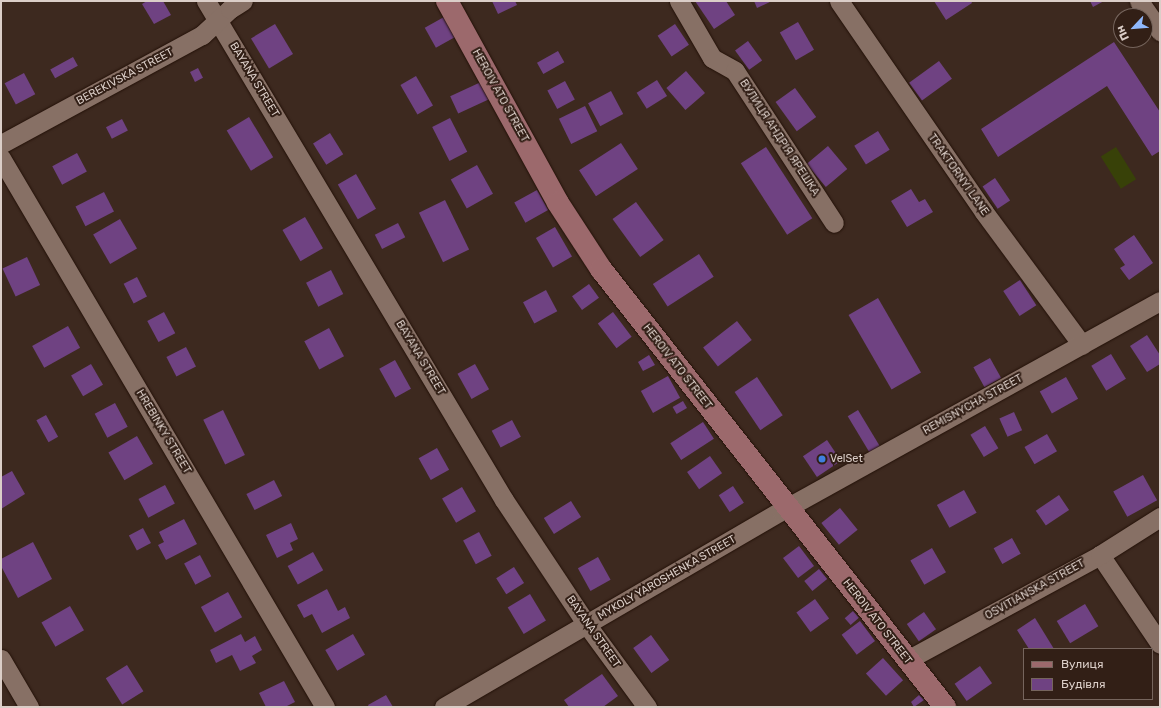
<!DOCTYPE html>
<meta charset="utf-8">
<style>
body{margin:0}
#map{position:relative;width:1161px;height:708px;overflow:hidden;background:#3d291f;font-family:Rubik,sans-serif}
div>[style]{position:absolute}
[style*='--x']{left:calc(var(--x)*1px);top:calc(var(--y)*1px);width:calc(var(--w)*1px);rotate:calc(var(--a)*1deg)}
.green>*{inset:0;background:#384108;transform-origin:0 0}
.building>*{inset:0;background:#6f4282;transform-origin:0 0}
.roads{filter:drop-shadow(0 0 1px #231108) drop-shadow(0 0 1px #231108)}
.street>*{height:19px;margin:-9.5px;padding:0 9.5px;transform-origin:9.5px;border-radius:9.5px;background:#877065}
.secondary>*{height:22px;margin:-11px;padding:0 11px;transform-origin:11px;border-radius:11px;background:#9c696c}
.dots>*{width:11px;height:11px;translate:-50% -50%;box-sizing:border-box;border:2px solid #321f16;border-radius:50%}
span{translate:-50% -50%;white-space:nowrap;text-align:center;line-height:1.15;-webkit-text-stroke:4px #321f16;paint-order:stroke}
.street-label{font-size:11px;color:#dbcec8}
.poi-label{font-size:11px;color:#dbcec8}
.left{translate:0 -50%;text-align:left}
.frame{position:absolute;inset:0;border:2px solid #dbcec8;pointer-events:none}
.legend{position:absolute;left:1023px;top:648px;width:130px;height:52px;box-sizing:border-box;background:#321f16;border:1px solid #76655d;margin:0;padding:5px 7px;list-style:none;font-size:12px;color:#dbcec8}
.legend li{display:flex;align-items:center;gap:8px;height:20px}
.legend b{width:20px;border:1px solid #76655d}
.north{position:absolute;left:1113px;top:8px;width:40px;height:40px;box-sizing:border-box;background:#321f16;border:1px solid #76655d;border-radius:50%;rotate:244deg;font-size:11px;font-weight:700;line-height:16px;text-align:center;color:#dbcec8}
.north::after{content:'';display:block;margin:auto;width:14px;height:18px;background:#8fb8fd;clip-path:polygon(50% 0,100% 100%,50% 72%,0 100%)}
</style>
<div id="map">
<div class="green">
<div style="left:1116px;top:147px;width:38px;height:18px;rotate:58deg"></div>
</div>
<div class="building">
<div style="clip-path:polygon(147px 1px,163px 1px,171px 15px,154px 24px,142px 4px)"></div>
<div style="clip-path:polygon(492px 1px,515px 1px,517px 5px,498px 14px)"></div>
<div style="clip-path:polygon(695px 1px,726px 1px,735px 15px,714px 29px)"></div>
<div style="clip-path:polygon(754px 1px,772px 1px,757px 8px)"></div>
<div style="clip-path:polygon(934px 1px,971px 1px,972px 3px,946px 20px)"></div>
<div style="clip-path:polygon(1090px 1px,1104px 1px,1093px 7px)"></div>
<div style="left:444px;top:17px;width:23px;height:22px;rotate:61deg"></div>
<div style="left:798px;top:22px;width:32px;height:21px;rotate:60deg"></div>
<div style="left:275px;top:24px;width:35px;height:28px;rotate:59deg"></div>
<div style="left:675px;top:24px;width:25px;height:21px;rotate:56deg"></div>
<div style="left:748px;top:41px;width:24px;height:16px;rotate:54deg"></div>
<div style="clip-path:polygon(1114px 42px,1160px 112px,1160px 151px,1152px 156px,1107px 86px,998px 157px,981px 129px)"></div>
<div style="left:558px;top:51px;width:13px;height:24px;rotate:61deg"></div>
<div style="left:73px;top:57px;width:10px;height:26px;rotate:61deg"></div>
<div style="left:939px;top:61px;width:22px;height:37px;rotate:54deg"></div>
<div style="left:198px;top:68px;width:11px;height:9px;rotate:63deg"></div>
<div style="left:686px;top:71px;width:29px;height:26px;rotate:49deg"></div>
<div style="left:24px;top:73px;width:24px;height:22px;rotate:62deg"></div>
<div style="left:416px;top:76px;width:34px;height:18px;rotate:60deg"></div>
<div style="left:657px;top:80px;width:19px;height:24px;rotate:58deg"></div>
<div style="left:565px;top:81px;width:21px;height:20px;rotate:62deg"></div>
<div style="left:481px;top:82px;width:19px;height:34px;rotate:65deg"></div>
<div style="left:795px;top:88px;width:36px;height:24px;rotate:54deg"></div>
<div style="left:611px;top:91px;width:26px;height:26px;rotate:62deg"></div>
<div style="left:585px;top:106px;width:28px;height:29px;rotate:64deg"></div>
<div style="left:249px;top:117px;width:47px;height:26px;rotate:59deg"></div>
<div style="left:450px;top:118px;width:38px;height:20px;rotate:63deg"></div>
<div style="left:122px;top:119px;width:13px;height:18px;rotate:63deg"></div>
<div style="left:878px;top:131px;width:22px;height:28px;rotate:58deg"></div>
<div style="left:330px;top:133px;width:25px;height:20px;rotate:58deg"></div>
<div style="left:621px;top:143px;width:31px;height:50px;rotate:57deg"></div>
<div style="left:828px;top:146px;width:30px;height:28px;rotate:50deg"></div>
<div style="left:766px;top:147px;width:85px;height:30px;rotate:57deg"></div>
<div style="left:77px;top:153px;width:21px;height:28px;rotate:62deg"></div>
<div style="left:477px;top:165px;width:33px;height:30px;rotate:61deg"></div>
<div style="left:356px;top:174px;width:40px;height:21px;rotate:60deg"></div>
<div style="left:995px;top:178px;width:27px;height:15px;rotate:56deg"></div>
<div style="clip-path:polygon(911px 189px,919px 202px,925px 199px,933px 212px,907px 227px,891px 201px)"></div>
<div style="left:537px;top:190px;width:23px;height:26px;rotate:61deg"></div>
<div style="left:104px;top:192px;width:22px;height:32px;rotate:63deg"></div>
<div style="left:445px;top:200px;width:55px;height:29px;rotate:64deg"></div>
<div style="left:636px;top:202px;width:47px;height:29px;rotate:54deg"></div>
<div style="left:305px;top:217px;width:36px;height:26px;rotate:60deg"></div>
<div style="left:120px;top:219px;width:34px;height:31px;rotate:60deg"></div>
<div style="left:398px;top:223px;width:16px;height:26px;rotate:63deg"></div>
<div style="left:555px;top:227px;width:34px;height:22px;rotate:60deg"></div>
<div style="clip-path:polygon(1134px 235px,1153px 263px,1129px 280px,1120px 268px,1125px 265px,1114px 249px)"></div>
<div style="left:699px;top:254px;width:27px;height:55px;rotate:57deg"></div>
<div style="left:27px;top:257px;width:31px;height:27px;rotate:65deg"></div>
<div style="left:331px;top:270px;width:27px;height:28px;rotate:63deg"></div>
<div style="left:137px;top:277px;width:22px;height:15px;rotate:63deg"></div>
<div style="left:1020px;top:280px;width:30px;height:20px;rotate:57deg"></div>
<div style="left:589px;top:284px;width:17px;height:21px;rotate:54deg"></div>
<div style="left:546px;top:290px;width:24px;height:26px;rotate:62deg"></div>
<div style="left:878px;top:298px;width:86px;height:34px;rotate:60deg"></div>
<div style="left:164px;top:312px;width:24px;height:19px;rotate:62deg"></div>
<div style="left:613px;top:312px;width:31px;height:19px;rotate:53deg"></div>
<div style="left:737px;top:321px;width:24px;height:43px;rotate:52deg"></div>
<div style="left:68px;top:326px;width:25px;height:41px;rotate:61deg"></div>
<div style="left:329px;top:328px;width:32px;height:28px;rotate:62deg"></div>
<div style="clip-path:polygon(1147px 335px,1160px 355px,1160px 364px,1147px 372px,1130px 346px)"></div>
<div style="left:186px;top:347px;width:22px;height:22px;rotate:63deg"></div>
<div style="left:1111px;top:354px;width:29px;height:23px;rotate:59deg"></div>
<div style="clip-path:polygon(649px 355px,655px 365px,643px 371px,638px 362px)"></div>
<div style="left:990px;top:358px;width:23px;height:19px;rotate:61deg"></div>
<div style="left:395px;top:360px;width:33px;height:18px;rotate:61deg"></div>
<div style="left:91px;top:364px;width:24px;height:23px;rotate:60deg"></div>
<div style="left:475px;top:364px;width:29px;height:20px;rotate:61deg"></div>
<div style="left:668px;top:376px;width:25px;height:31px;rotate:61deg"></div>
<div style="left:757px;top:377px;width:46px;height:27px;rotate:56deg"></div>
<div style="left:1066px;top:377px;width:25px;height:30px;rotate:61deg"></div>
<div style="left:683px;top:401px;width:8px;height:12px;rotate:60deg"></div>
<div style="left:115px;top:403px;width:27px;height:23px;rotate:62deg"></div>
<div style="left:223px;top:410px;width:50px;height:22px;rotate:64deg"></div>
<div style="left:858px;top:410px;width:43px;height:12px;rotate:59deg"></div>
<div style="left:1014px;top:412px;width:20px;height:16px;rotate:66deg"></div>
<div style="left:46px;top:415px;width:25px;height:11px;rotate:61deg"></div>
<div style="left:512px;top:420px;width:19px;height:23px;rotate:62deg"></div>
<div style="left:703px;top:422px;width:20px;height:39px;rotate:57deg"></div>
<div style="left:985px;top:426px;width:26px;height:17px;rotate:59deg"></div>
<div style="left:1047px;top:434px;width:20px;height:26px;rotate:60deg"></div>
<div style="left:137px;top:436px;width:32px;height:33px;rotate:60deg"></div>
<div style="left:827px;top:440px;width:25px;height:29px;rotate:56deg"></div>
<div style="left:437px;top:448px;width:25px;height:21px;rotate:61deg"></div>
<div style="left:710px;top:456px;width:21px;height:28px;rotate:55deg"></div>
<div style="clip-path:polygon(12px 471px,25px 494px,1px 509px,1px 477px)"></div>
<div style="left:1143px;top:475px;width:29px;height:34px;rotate:61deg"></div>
<div style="left:274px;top:480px;width:18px;height:31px;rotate:63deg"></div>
<div style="left:165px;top:485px;width:21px;height:30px;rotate:62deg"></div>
<div style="left:733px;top:486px;width:20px;height:17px;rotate:57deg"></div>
<div style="left:462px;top:487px;width:28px;height:23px;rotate:60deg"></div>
<div style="left:964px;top:490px;width:26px;height:31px;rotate:61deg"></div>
<div style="left:1059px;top:495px;width:18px;height:28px;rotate:56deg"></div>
<div style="left:571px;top:501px;width:19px;height:32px;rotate:58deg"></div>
<div style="left:840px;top:508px;width:28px;height:24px;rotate:51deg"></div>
<div style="clip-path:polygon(184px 519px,197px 544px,166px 560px,158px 545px,164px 542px,159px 532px)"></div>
<div style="clip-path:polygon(291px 523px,298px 539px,290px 543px,293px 550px,277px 558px,266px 535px)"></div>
<div style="left:143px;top:528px;width:17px;height:16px;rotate:62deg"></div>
<div style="left:479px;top:532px;width:27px;height:18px;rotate:62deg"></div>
<div style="left:1012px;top:538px;width:18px;height:21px;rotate:61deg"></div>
<div style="clip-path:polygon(33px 542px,52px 579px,18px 598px,1px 566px,1px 559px)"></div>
<div style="left:799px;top:546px;width:25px;height:20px;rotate:53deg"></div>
<div style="left:932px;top:548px;width:28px;height:25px;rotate:60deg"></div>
<div style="left:313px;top:552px;width:21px;height:29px;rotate:61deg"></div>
<div style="left:200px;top:555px;width:24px;height:18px;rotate:62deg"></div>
<div style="left:598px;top:557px;width:26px;height:23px;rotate:61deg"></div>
<div style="left:514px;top:567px;width:19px;height:21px;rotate:58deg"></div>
<div style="left:819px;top:569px;width:13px;height:19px;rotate:51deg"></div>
<div style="clip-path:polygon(327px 589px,338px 611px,345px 607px,350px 618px,322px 633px,312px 614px,304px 618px,297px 605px)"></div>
<div style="left:228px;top:592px;width:29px;height:31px;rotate:61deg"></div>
<div style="left:530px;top:594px;width:31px;height:26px;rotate:59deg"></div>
<div style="left:815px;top:599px;width:24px;height:23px;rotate:54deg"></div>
<div style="left:1085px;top:604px;width:26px;height:33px;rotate:59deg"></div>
<div style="left:70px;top:606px;width:28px;height:33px;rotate:60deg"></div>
<div style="left:853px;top:611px;width:9px;height:11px;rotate:49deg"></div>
<div style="left:924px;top:612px;width:21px;height:21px;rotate:55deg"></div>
<div style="clip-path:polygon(1035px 618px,1054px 649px,1029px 649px,1017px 630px)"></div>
<div style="left:860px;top:621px;width:25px;height:23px;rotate:53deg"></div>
<div style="clip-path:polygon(241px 634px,245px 642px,255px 636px,262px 650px,252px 656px,256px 663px,240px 671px,232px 655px,216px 663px,210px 650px)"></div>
<div style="left:353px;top:634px;width:24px;height:32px;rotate:60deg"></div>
<div style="left:651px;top:635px;width:31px;height:22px;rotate:54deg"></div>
<div style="left:883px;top:658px;width:30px;height:23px;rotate:48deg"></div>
<div style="left:127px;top:665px;width:31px;height:25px;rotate:58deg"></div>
<div style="left:980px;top:666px;width:21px;height:31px;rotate:55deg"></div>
<div style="clip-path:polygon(602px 674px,618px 696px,603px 707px,569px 707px,564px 700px)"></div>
<div style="clip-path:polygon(284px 681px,295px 702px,285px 707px,266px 707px,259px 693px)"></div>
<div style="clip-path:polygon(386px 695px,393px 707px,369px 707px,368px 705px)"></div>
<div style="clip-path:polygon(919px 695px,924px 700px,914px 707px,911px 702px)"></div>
</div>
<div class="roads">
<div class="street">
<div style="--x:206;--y:1;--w:581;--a:59.15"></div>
<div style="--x:504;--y:500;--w:150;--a:56.4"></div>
<div style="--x:587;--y:625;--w:102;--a:53.8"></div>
<div style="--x:679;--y:1;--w:66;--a:59.9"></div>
<div style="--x:712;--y:58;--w:26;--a:29"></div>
<div style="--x:735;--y:71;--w:181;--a:56.9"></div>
<div style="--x:839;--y:1;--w:256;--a:55.5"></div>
<div style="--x:984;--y:212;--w:165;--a:53.6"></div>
<div style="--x:1139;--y:1;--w:37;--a:55"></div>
<div style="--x:1;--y:144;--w:229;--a:-28.5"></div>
<div style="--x:202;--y:35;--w:38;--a:-43"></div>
<div style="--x:230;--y:9;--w:15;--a:-32"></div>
<div style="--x:1;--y:158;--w:637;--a:59.45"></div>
<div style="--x:1100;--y:555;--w:107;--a:56"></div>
<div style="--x:1;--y:659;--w:56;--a:59.7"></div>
<div style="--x:907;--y:660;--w:220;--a:-28.5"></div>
<div style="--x:1100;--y:555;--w:71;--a:-32.3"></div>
<div style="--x:444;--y:707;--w:390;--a:-30.2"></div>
<div style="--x:781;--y:511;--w:433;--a:-29"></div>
</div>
<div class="secondary">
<div style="--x:447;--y:1;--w:230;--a:61.2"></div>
<div style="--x:558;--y:203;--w:79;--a:56.9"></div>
<div style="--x:601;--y:269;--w:557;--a:51.85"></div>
</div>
</div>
<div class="dots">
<div style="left:822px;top:459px;background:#3f7fe0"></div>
</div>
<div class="street-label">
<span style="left:125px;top:77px;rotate:-28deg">BEREKIVSKA STREET</span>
<span style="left:254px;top:80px;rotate:59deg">BAYANA STREET</span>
<span style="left:500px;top:96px;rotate:61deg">HEROIV ATO STREET</span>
<span style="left:779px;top:138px;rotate:57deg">ВУЛИЦЯ АНДРІЯ ЯРЕШКА</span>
<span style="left:958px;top:175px;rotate:55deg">TRAKTORNYI LANE</span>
<span style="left:420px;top:358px;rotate:59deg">BAYANA STREET</span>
<span style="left:677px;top:367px;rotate:52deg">HEROIV ATO STREET</span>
<span style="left:973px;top:405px;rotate:-29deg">REMISNYCHA STREET</span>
<span style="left:163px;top:432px;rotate:59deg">HREBINKY STREET</span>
<span style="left:667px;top:578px;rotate:-30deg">MYKOLY YAROSHENKA STREET</span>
<span style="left:1035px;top:590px;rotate:-29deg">OSVITIANSKA STREET</span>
<span style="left:877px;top:622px;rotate:52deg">HEROIV ATO STREET</span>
<span style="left:593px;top:632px;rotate:55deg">BAYANA STREET</span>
</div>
<div class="poi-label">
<span class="left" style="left:830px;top:459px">VelSet</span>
</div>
<div class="frame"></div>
<ul class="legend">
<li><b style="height:5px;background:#9c696c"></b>Вулиця</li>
<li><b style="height:11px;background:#6f4282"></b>Будівля</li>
</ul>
<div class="north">Пн</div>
</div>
